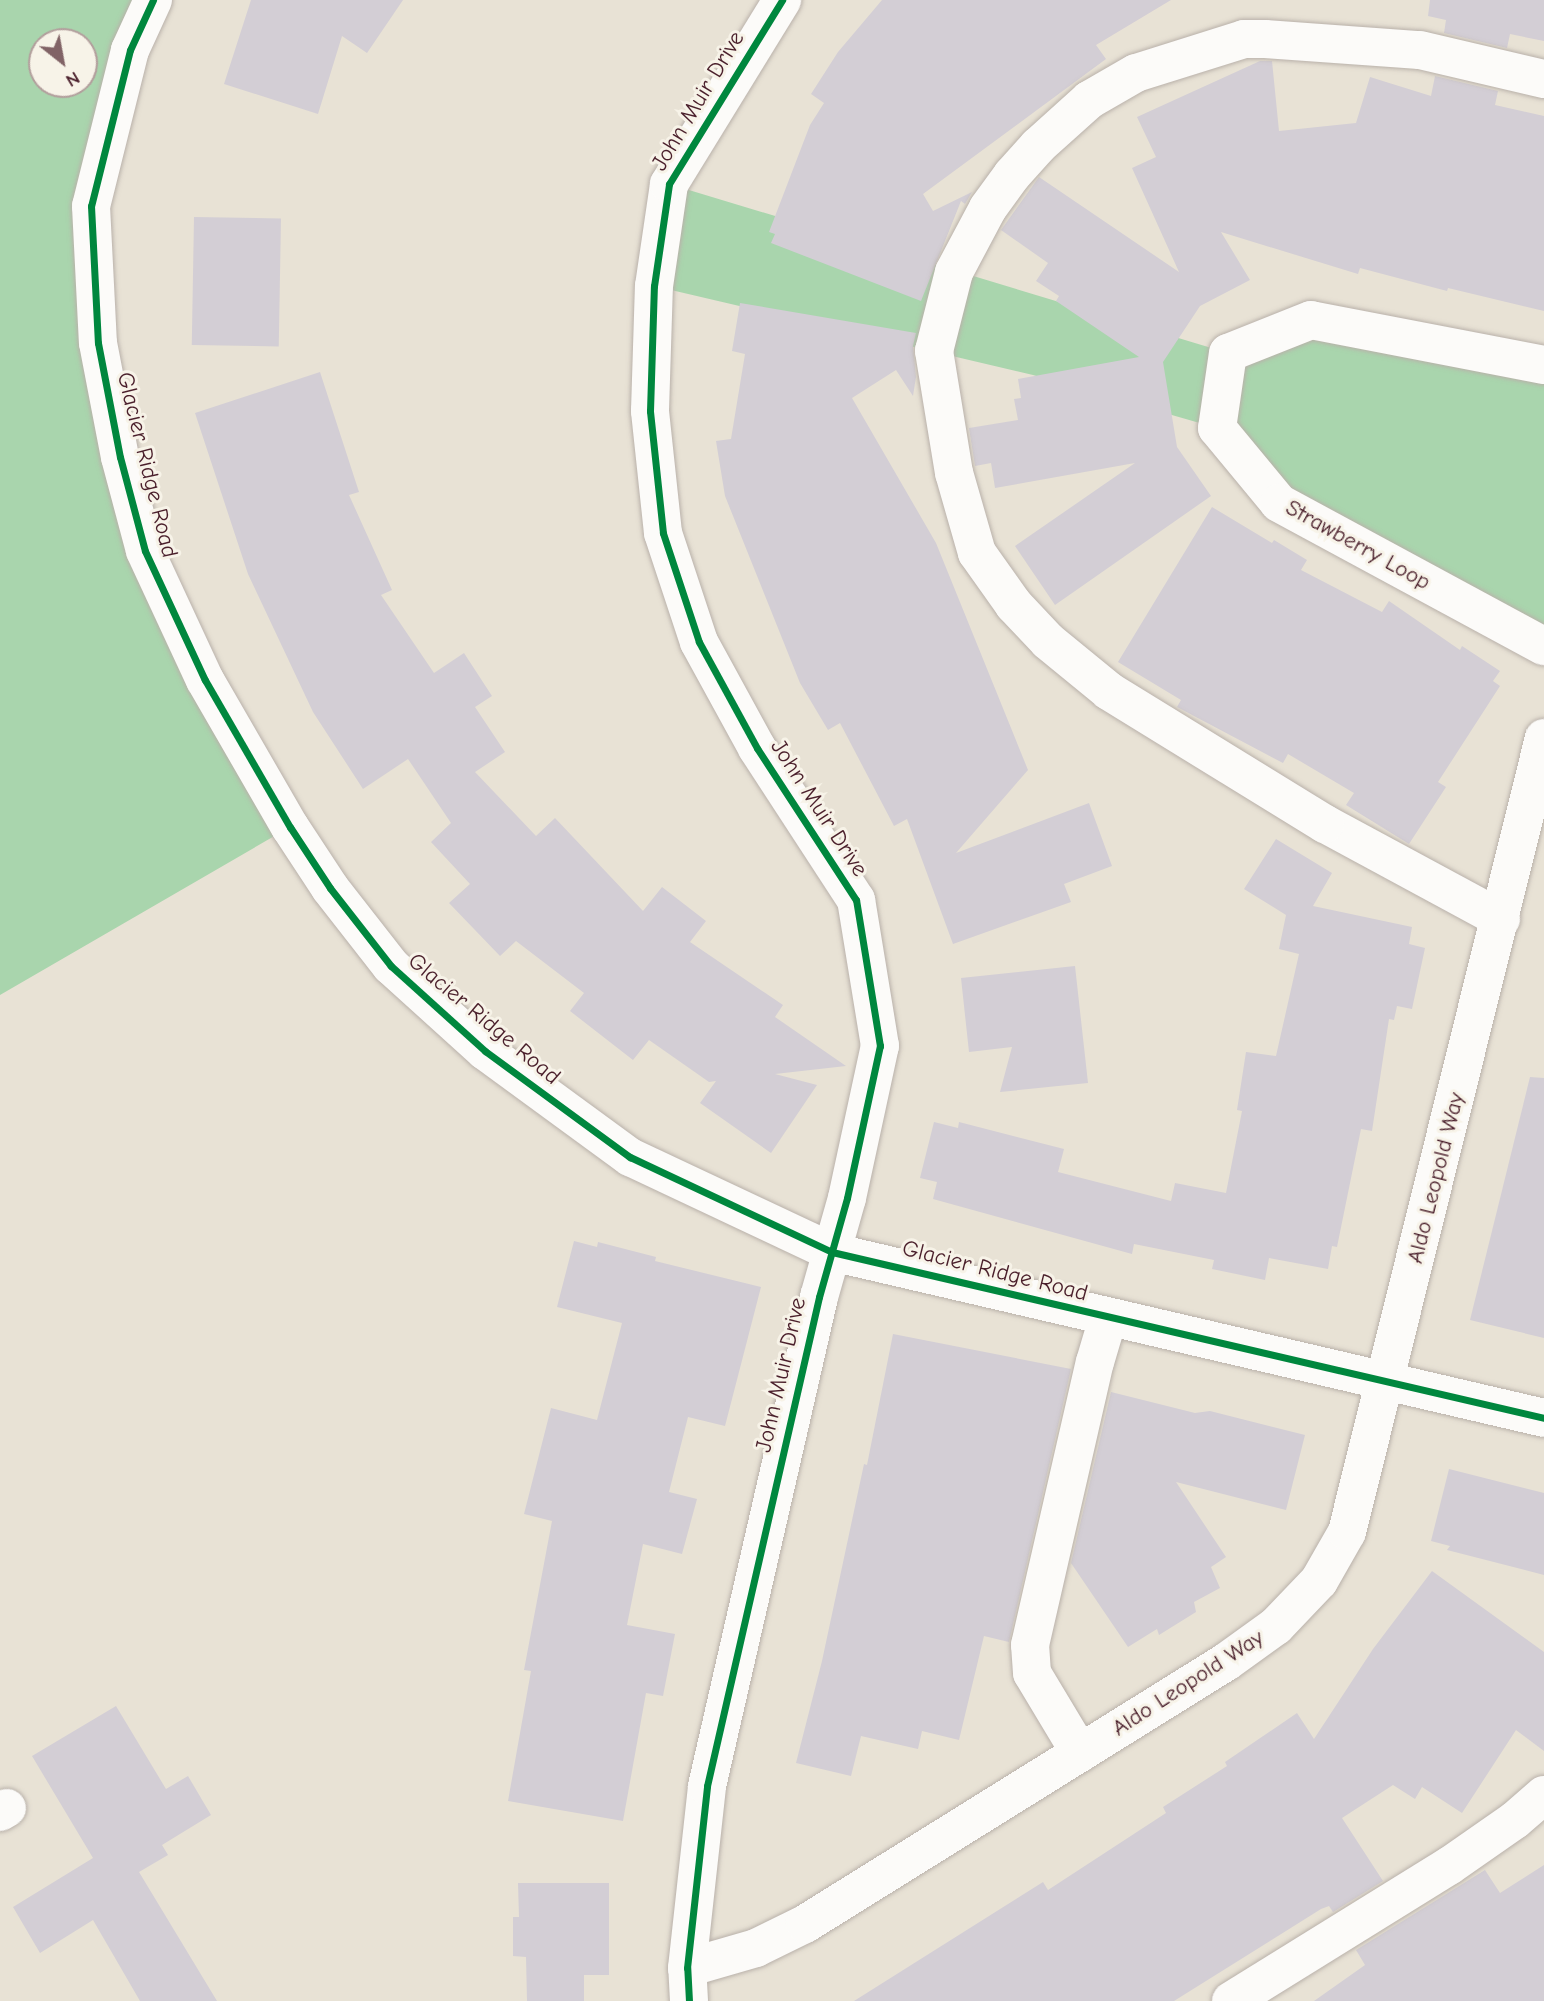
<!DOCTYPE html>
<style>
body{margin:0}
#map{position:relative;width:1544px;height:2001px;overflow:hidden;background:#e8e2d5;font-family:"Comic Neue",sans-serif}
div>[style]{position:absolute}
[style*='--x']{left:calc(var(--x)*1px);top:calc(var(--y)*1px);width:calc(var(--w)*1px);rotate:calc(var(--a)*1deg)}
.green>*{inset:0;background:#a9d5ad}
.building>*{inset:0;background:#d3ced5;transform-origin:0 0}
.roads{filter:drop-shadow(0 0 2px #b9b1aa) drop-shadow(0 0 2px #b9b1aa)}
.minor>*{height:38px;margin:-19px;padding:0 19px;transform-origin:19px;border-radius:19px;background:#fcfbf9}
.cycleway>*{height:7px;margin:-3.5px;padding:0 3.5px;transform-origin:3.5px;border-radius:3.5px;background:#00873e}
span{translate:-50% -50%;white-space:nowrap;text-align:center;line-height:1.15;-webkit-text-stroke:6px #f7f3e8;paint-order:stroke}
.street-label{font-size:23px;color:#4a1f2b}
.north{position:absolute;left:28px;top:28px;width:70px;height:70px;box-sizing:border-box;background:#f7f3e8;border:2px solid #b29e9c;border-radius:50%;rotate:149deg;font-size:19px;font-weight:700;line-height:28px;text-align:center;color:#4a1f2b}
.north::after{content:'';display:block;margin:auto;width:24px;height:32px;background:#816366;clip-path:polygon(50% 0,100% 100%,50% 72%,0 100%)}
</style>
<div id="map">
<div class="green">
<div style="clip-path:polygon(evenodd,0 0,153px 0,91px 206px,120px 457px,290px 827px,0 995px,0 0,42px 42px,84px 42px,84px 84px,42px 84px,42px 42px)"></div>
<div style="clip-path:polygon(669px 184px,1228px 353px,1311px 320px,1544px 365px,1544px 646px,1279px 503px,1217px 428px,1033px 375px,654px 286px)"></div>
</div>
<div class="building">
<div style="clip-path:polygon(251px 0,403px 0,367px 53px,342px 36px,318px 114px,224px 84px)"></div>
<div style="clip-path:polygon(882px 0,1171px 0,1096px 45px,1106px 59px,923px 194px,933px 211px,972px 192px,965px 204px,961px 201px,921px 301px,771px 243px,775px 234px,769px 232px,810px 125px,824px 103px,811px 94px,838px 52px)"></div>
<div style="clip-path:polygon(1430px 0,1544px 0,1544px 41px,1510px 34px,1507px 48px,1444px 33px,1446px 20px,1428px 16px)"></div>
<div style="clip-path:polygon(1260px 61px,1272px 61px,1279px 131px,1356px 123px,1370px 77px,1431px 96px,1435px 76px,1498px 91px,1495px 105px,1544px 116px,1544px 311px,1448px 288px,1447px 291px,1360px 268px,1358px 274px,1221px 232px,1250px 280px,1200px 306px,1163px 362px,1177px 447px,1211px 496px,1055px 605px,1015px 546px,1135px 463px,995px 488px,991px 463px,975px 466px,969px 428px,1018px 420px,1014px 399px,1021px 398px,1018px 379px,1139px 357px,1056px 301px,1059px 296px,1036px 281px,1048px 263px,1001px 230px,1039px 177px,1179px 272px,1132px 168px,1156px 157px,1137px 117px)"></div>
<div style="left:194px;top:217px;width:87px;height:128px;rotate:1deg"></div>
<div style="clip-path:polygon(740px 303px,916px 333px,913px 346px,916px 377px,913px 396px,896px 370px,852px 398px,936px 543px,1028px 770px,956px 853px,1089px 803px,1112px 866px,1064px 884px,1071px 902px,953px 944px,907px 819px,894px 826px,840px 723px,828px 730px,800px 683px,725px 496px,716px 441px,731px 439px,745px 354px,732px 351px)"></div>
<div style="clip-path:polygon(320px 372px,359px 492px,349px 495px,392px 590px,381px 595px,434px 673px,464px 653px,492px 696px,475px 707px,505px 752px,475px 772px,536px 836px,555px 818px,643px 911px,662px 887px,706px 921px,690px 942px,783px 1005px,775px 1017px,846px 1066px,775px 1074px,817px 1085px,771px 1153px,700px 1103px,716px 1081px,709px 1082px,649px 1040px,633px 1060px,570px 1011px,584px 993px,516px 941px,500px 956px,449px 903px,470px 884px,431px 842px,451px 823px,408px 759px,363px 789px,313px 712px,248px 574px,195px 413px)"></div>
<div style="clip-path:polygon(1212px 507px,1272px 543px,1274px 540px,1307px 560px,1301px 570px,1382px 612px,1389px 601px,1460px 650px,1462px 646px,1500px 671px,1493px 681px,1500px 686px,1438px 782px,1446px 787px,1409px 844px,1346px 805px,1354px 793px,1288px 754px,1283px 763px,1177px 707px,1181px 700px,1118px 662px)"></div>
<div style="clip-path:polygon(1276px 839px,1332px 873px,1313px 906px,1412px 927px,1409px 944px,1425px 948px,1412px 1009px,1397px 1006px,1394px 1020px,1389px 1019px,1372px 1131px,1361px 1129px,1337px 1247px,1332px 1246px,1328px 1269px,1269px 1258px,1265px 1280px,1212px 1269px,1214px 1260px,1134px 1244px,1132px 1254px,933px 1199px,937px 1182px,920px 1178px,934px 1122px,958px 1128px,959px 1122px,1064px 1149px,1058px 1172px,1171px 1201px,1175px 1183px,1226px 1193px,1242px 1111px,1237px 1110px,1246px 1052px,1276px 1056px,1299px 954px,1279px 949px,1286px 915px,1244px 889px)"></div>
<div style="clip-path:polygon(1075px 966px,1088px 1083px,1000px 1092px,1012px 1047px,969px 1052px,961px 978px)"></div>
<div style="clip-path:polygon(1530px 1077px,1544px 1078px,1544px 1338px,1470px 1320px)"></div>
<div style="clip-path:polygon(574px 1241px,597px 1247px,598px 1242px,656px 1257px,655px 1261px,761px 1287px,725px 1426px,688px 1417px,669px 1492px,697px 1499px,682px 1554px,643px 1544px,627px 1625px,675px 1634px,663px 1696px,646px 1693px,623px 1821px,508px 1801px,531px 1671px,524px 1670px,552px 1521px,524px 1514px,551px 1408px,597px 1420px,622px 1323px,557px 1307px)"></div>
<div style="clip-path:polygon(893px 1334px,1071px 1369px,1009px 1642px,984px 1636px,959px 1740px,922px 1731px,918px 1749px,861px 1736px,851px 1776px,796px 1763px,822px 1661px,864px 1464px,867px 1465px)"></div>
<div style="clip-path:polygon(1111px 1392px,1195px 1413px,1210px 1411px,1305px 1435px,1286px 1510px,1176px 1482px,1226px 1557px,1211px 1567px,1220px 1588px,1194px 1602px,1196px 1612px,1159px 1635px,1157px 1629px,1128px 1647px,1071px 1563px)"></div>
<div style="clip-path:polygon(1449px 1469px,1544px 1493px,1544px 1575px,1447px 1550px,1450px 1546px,1431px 1541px)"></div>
<div style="clip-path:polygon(1432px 1571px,1544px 1652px,1544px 1751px,1516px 1730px,1462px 1813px,1422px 1787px,1415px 1799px,1393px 1785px,1342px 1818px,1383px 1881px,1333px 1912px,1329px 1906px,1321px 1909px,1174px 2001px,854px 2001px,1043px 1882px,1048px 1890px,1166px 1813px,1163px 1807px,1227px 1766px,1225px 1762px,1297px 1713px,1314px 1739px,1373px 1649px)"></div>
<div style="clip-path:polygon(116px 1706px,166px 1789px,188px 1776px,211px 1815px,162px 1845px,168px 1855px,139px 1872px,217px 2001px,140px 2001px,93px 1920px,40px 1953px,13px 1907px,93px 1858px,32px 1756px)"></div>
<div style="clip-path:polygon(1544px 1865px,1544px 2001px,1314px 2001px,1365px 1965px,1356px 1950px,1485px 1870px,1500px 1893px)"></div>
<div style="clip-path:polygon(518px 1883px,609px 1883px,609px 1975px,584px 1975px,584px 2001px,527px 2001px,526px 1957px,513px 1956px,513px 1917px,519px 1917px)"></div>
</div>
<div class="roads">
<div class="minor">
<div style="--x:153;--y:0;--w:55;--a:114.7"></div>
<div style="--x:130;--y:50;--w:161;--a:104"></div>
<div style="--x:91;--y:206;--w:137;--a:87.1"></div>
<div style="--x:98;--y:343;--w:116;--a:79.1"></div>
<div style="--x:120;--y:457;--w:97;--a:75.1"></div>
<div style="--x:145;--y:551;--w:142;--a:65.1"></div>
<div style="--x:205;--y:680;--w:170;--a:60"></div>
<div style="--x:290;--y:827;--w:73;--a:56.7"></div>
<div style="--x:330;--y:888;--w:99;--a:52"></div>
<div style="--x:391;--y:966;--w:127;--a:42.1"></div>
<div style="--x:485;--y:1051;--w:180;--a:36.2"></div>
<div style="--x:630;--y:1157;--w:223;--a:25.2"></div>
<div style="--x:832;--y:1252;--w:731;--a:13.12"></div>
<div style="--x:1544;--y:365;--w:237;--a:-169.1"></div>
<div style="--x:1311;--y:320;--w:89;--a:158.3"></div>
<div style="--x:1228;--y:353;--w:76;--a:98.3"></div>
<div style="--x:1217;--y:428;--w:97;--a:50.4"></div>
<div style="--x:1279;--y:503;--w:301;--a:28.4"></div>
<div style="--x:1501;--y:919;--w:200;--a:-151.6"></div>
<div style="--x:1325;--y:824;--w:254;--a:-148.4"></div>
<div style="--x:1109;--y:691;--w:79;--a:-140.7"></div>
<div style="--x:1048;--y:641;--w:50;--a:-133.4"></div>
<div style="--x:1014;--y:605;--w:64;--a:-125.4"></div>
<div style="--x:977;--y:553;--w:83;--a:-106"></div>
<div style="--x:954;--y:473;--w:124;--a:-99.3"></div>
<div style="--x:934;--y:351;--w:81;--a:-75.8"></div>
<div style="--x:954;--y:272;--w:72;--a:-62"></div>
<div style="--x:988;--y:208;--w:41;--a:-54"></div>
<div style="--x:1012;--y:175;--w:39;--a:-48"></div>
<div style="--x:1038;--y:146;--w:69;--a:-42"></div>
<div style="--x:1089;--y:100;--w:54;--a:-29.9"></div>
<div style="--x:1136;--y:73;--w:113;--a:-17.5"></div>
<div style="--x:1244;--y:39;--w:21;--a:0"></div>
<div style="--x:1265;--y:39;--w:155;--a:4.1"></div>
<div style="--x:1420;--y:50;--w:127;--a:13.2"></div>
<div style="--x:1080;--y:1753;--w:93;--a:-121"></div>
<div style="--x:1032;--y:1673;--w:28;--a:-94"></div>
<div style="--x:1030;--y:1645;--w:290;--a:-77.1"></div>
<div style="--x:1095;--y:1362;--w:46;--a:-73.5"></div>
<div style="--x:0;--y:1812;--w:8;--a:-30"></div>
<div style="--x:687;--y:1968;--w:72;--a:-16.2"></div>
<div style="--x:756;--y:1948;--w:55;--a:-26.1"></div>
<div style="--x:805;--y:1924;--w:496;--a:-31.9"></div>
<div style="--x:1226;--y:1662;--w:62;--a:-35.8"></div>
<div style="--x:1276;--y:1626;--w:62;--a:-46.3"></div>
<div style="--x:1319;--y:1581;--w:56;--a:-60.3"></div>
<div style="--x:1347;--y:1532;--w:818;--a:-76.07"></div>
<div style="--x:689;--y:2001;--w:33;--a:-93"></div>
<div style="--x:687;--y:1968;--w:183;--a:-83.7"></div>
<div style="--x:707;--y:1786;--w:502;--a:-77.1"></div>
<div style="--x:819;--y:1297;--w:103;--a:-74.2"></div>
<div style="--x:847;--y:1198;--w:156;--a:-77.8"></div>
<div style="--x:880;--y:1046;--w:148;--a:-99.3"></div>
<div style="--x:856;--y:900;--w:181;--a:-123.1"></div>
<div style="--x:757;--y:748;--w:121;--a:-118.7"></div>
<div style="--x:699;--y:642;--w:115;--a:-108.3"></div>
<div style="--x:663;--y:533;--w:123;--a:-96.1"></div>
<div style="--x:650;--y:411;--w:125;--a:-88.2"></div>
<div style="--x:654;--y:286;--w:103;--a:-81.6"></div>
<div style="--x:669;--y:184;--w:216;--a:-58.4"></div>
<div style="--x:1231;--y:2001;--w:256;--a:-31.8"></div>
<div style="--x:1449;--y:1866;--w:80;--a:-34.9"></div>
<div style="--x:1515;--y:1820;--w:38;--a:-41"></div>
</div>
</div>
<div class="cycleway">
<div style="--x:153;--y:0;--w:55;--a:114.7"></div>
<div style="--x:130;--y:50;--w:161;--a:104"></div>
<div style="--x:91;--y:206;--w:137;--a:87.1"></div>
<div style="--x:98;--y:343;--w:116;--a:79.1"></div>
<div style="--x:120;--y:457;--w:97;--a:75.1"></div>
<div style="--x:145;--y:551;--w:142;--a:65.1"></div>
<div style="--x:205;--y:680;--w:170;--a:60"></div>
<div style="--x:290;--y:827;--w:73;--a:56.7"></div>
<div style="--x:330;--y:888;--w:99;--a:52"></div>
<div style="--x:391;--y:966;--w:127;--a:42.1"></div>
<div style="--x:485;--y:1051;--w:180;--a:36.2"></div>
<div style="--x:630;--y:1157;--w:223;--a:25.2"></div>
<div style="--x:832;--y:1252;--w:731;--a:13.12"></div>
<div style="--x:689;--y:2001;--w:33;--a:-93"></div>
<div style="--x:687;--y:1968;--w:183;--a:-83.7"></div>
<div style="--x:707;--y:1786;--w:502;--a:-77.1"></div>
<div style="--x:819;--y:1297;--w:103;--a:-74.2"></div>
<div style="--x:847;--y:1198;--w:156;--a:-77.8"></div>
<div style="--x:880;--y:1046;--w:148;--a:-99.3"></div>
<div style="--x:856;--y:900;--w:181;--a:-123.1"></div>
<div style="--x:757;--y:748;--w:121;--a:-118.7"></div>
<div style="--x:699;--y:642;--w:115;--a:-108.3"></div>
<div style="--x:663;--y:533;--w:123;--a:-96.1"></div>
<div style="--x:650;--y:411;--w:125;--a:-88.2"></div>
<div style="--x:654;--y:286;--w:103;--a:-81.6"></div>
<div style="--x:669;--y:184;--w:216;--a:-58.4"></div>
</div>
<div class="street-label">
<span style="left:698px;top:101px;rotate:-59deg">John Muir Drive</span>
<span style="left:147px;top:465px;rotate:76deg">Glacier Ridge Road</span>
<span style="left:1358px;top:545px;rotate:29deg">Strawberry Loop</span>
<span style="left:819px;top:808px;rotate:57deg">John Muir Drive</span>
<span style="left:484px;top:1019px;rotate:40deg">Glacier Ridge Road</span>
<span style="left:1436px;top:1178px;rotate:-76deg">Aldo Leopold Way</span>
<span style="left:995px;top:1271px;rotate:14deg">Glacier Ridge Road</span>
<span style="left:781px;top:1375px;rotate:-77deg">John Muir Drive</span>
<span style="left:1188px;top:1683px;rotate:-33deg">Aldo Leopold Way</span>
</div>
<div class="north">N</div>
</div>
